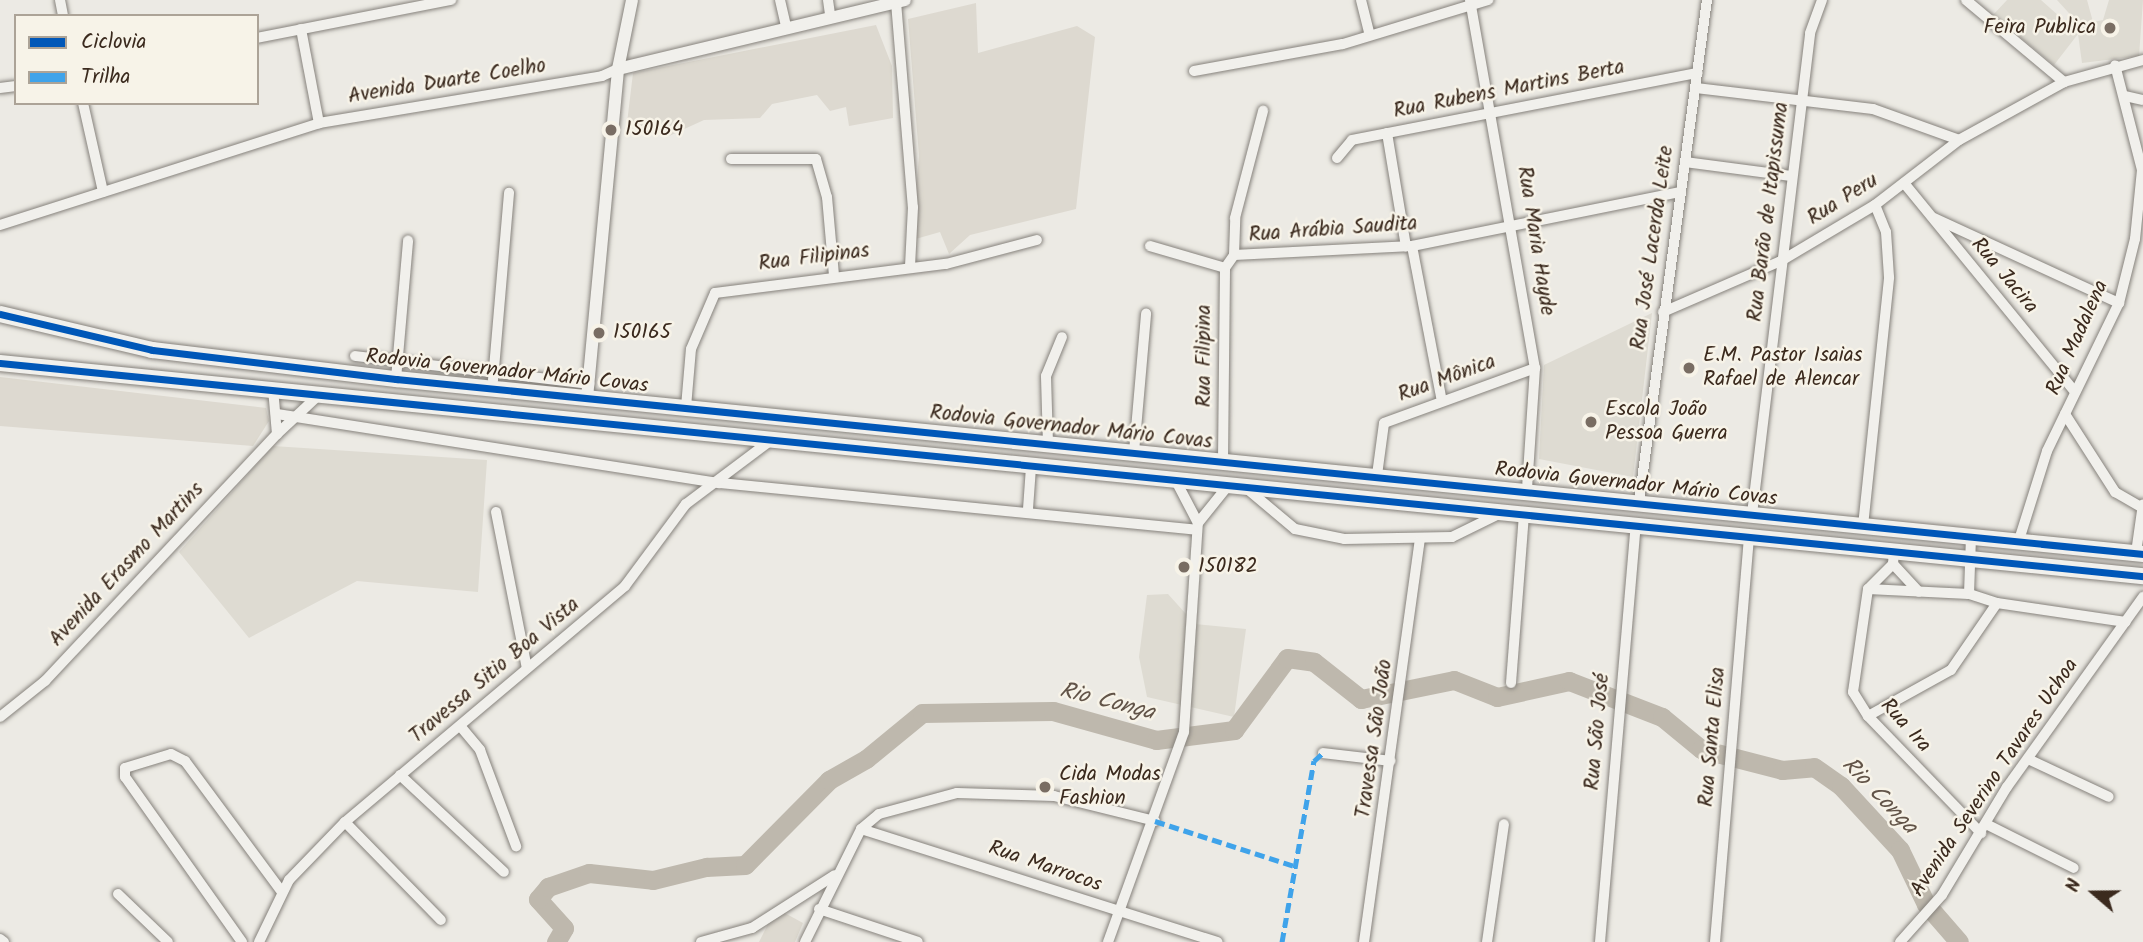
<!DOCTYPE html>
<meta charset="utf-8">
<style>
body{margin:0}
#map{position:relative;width:2143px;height:942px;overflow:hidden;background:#eceae4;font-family:Kalam,sans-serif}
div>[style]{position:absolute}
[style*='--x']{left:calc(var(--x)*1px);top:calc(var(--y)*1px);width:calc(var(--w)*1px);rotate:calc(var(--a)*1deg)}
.built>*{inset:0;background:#dedbd2}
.green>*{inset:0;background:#ddd9d0}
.river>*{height:19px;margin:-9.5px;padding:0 9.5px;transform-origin:9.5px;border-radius:9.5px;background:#beb8ad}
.roads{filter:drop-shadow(0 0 2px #86827c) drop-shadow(0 0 2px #86827c)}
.minor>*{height:10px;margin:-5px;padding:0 5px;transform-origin:5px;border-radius:5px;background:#f1f0ec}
.major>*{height:12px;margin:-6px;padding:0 6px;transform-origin:6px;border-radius:6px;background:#f1f0ec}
.highway>*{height:16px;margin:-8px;padding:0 8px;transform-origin:8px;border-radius:8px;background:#f1f0ec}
.quiet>*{height:5px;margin-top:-2.5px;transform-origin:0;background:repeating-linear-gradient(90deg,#3fa3ea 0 10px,transparent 0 15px)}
.cycleway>*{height:7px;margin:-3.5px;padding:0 3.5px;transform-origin:3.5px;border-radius:3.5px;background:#0057b8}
.dots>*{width:19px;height:19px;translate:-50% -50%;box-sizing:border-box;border:4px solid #f7f3e8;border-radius:50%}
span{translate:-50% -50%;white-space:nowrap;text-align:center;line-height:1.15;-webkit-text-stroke:5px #f7f3e8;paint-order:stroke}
.poi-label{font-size:21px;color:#3b2a1e}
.right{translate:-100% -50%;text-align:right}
.left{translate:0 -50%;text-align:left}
.street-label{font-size:21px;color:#3b2a1e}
.water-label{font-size:23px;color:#625448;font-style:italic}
.legend{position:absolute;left:14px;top:14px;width:245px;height:91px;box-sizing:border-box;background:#f7f3e8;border:2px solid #aca397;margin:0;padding:9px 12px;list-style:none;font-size:21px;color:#3b2a1e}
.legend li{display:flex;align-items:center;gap:14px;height:35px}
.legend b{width:35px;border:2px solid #aca397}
.north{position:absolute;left:2059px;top:858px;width:70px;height:70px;-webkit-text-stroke:5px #f7f3e8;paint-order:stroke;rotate:290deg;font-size:19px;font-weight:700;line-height:28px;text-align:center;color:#3b2a1e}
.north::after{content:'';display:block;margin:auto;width:24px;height:32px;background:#3b2a1e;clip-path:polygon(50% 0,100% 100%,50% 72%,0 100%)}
</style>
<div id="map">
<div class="built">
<div style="clip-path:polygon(2007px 0,2041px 0,2078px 33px,2078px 23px,2057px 0,2087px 0,2093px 22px,2103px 20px,2109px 0,2143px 0,2139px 56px,2082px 63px,2078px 34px,2054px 65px,1993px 15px)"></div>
<div style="clip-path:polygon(1652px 313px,1633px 477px,1539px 459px,1544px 365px)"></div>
<div style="clip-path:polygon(273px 446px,487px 460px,478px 592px,357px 581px,249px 638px,179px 552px)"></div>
<div style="clip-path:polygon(1168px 594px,1195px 624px,1246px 629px,1234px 717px,1147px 697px,1139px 657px,1147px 595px)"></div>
</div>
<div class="green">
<div style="clip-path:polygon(976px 3px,978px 53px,1077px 26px,1095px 37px,1076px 209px,970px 235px,949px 254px,940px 232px,912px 240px,919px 156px,908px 19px)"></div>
<div style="clip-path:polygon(876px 25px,892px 66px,893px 118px,849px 126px,846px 107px,830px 111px,817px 95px,772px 104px,760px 118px,704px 120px,669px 136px,627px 123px,633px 73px)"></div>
<div style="clip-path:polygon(0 377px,266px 408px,269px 421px,253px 446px,0 426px)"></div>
<div style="clip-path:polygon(781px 911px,803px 923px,795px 942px,759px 942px,772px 916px)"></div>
</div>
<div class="river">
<div style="--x:556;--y:942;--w:16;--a:-60"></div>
<div style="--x:564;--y:928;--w:39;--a:-132"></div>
<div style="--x:538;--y:899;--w:16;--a:-50"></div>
<div style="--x:548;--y:887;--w:43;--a:-18.9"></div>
<div style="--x:589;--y:873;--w:64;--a:6.2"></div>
<div style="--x:653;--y:880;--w:55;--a:-13.8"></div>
<div style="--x:706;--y:867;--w:39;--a:-3"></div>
<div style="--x:745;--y:865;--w:120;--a:-45.3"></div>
<div style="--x:829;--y:780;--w:43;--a:-29.6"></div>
<div style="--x:866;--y:759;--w:72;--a:-39.4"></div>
<div style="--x:922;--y:713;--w:131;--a:-0.9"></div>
<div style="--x:1053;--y:711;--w:107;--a:15.7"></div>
<div style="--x:1156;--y:740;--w:79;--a:-7.3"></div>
<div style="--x:1234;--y:730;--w:89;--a:-53.6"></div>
<div style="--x:1287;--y:658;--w:27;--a:8"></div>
<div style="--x:1314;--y:662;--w:60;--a:38.2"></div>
<div style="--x:1361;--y:699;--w:95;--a:-11.5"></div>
<div style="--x:1454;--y:680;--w:46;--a:21.6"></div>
<div style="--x:1497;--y:697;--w:74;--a:-12.5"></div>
<div style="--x:1569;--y:681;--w:100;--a:21.2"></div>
<div style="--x:1662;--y:717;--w:50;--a:39.4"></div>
<div style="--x:1701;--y:749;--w:84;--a:14.5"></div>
<div style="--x:1782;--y:770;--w:32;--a:-5"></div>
<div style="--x:1814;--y:767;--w:33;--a:35"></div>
<div style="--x:1841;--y:786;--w:87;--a:47.3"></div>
<div style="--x:1900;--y:850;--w:60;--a:64.3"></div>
<div style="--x:1926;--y:904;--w:50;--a:49"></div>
</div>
<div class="roads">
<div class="minor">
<div style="--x:60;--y:0;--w:16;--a:79"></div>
<div style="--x:780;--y:0;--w:28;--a:77"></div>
<div style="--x:828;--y:0;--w:15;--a:82"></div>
<div style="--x:1361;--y:0;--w:34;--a:76"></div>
<div style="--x:1470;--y:0;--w:374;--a:80"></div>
<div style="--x:1535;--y:368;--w:122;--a:93.8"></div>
<div style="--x:1966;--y:0;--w:128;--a:39.9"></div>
<div style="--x:896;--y:2;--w:206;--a:85.3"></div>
<div style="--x:913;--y:207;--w:59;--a:92.9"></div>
<div style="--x:301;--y:29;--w:96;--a:79.2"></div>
<div style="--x:257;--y:38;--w:198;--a:-11.1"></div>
<div style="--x:1194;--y:71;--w:151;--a:-10.3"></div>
<div style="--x:1343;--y:44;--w:152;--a:-16.9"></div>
<div style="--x:0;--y:88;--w:16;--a:-7"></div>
<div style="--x:1696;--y:88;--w:178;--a:6.8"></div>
<div style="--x:1873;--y:109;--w:91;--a:19.8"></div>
<div style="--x:2125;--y:96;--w:18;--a:13"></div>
<div style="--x:83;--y:103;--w:91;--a:77.3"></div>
<div style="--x:1387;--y:133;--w:115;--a:80.5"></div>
<div style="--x:1337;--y:158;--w:23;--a:-50"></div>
<div style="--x:1352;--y:140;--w:352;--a:-11"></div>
<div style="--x:731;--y:159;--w:85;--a:0"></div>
<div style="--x:816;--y:159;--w:40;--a:74"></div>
<div style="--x:827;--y:197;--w:79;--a:84.9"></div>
<div style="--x:1685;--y:162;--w:107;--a:7.5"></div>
<div style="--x:1904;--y:183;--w:270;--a:50.7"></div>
<div style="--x:1934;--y:218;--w:204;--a:24.7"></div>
<div style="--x:0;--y:225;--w:335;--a:-17.7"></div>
<div style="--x:319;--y:123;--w:287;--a:-9.4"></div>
<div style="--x:602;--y:76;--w:17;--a:-24"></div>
<div style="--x:1150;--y:246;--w:78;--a:16.3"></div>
<div style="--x:1412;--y:246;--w:154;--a:79.1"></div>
<div style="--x:1234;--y:255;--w:178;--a:-2.9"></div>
<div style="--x:1412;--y:246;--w:274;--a:-11.4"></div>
<div style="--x:1234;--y:255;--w:37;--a:-88"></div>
<div style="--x:1235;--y:218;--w:111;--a:-75.3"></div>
<div style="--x:1663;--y:312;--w:129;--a:-23.4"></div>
<div style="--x:1781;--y:261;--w:109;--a:-30.8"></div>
<div style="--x:1875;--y:205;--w:106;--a:-37.7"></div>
<div style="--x:1959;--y:140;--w:120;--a:-28.9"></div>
<div style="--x:2064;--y:82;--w:82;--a:-15.6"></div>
<div style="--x:355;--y:356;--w:236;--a:6.8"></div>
<div style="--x:396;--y:379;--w:139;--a:-85"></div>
<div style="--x:493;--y:380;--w:188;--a:-85.1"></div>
<div style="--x:686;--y:407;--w:58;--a:-85.1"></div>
<div style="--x:691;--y:349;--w:61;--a:-66.8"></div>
<div style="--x:715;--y:293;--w:233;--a:-7.2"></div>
<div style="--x:946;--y:264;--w:94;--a:-14.8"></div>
<div style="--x:277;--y:414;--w:448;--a:8.9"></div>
<div style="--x:720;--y:483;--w:479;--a:5.6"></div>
<div style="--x:2065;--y:414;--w:93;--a:57.3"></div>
<div style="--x:2115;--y:492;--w:28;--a:30"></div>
<div style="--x:277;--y:434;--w:60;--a:-43"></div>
<div style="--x:1048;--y:444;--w:68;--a:-91.7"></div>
<div style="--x:1046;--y:376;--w:42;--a:-67.7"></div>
<div style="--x:1134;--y:452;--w:139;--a:-85"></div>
<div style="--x:1223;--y:461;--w:193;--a:-89.4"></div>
<div style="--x:1225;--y:268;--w:16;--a:-55"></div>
<div style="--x:1377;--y:475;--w:52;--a:-82.3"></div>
<div style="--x:1384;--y:423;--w:161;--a:-20"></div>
<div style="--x:1176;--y:481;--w:47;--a:62.4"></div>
<div style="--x:1246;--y:488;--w:64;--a:39.9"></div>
<div style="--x:1295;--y:529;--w:50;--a:11.5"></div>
<div style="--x:1344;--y:539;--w:108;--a:-1.1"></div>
<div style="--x:1452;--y:537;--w:55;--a:-26.1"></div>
<div style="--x:1639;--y:502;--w:507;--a:-82.29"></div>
<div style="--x:1028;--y:509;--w:42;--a:-85.9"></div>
<div style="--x:496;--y:512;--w:159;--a:78.8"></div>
<div style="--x:1752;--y:514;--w:484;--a:-83.1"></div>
<div style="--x:1810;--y:33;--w:35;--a:-70"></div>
<div style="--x:1198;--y:523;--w:46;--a:-51.1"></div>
<div style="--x:1863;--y:526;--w:250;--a:-84"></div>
<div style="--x:1889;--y:277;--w:45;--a:-93.8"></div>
<div style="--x:1886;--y:232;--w:29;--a:-112"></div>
<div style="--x:2019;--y:540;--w:93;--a:-72.5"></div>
<div style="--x:2047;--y:451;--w:165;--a:-64.1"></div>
<div style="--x:2119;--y:303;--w:66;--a:-76"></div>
<div style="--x:2135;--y:239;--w:69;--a:-84.2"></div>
<div style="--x:2142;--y:170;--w:108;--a:-104.4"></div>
<div style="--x:1894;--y:550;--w:14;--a:94"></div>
<div style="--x:1893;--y:564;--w:35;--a:135"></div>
<div style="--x:1868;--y:589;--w:104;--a:98.3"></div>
<div style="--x:1853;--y:692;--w:28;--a:58"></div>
<div style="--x:1868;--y:716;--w:163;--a:46"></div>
<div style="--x:2136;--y:553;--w:49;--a:-81.9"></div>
<div style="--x:1893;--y:564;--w:38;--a:47"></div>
<div style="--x:1868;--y:589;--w:101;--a:2.8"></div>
<div style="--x:1997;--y:603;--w:130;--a:8.4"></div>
<div style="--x:1511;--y:683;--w:169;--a:-85.6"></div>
<div style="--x:1868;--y:716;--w:95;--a:-29"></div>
<div style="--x:1951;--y:670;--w:81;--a:-55.5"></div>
<div style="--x:1997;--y:603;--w:29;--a:-162"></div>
<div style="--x:1969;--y:594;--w:58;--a:-88"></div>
<div style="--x:0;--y:717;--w:58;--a:-38.7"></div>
<div style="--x:45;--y:681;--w:339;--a:-46.8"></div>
<div style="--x:277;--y:434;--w:46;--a:-95"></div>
<div style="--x:461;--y:727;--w:30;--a:50"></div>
<div style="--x:480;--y:750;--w:103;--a:69.4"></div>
<div style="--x:1323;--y:753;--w:68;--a:6.7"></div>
<div style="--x:2028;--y:759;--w:89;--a:25.1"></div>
<div style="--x:400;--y:775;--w:142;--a:43"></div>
<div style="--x:345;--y:822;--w:137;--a:45.6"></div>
<div style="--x:1986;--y:824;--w:98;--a:26.6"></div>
<div style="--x:861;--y:829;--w:23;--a:-40"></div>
<div style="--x:879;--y:814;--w:81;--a:-15.1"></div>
<div style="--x:957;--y:793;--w:97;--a:1.8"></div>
<div style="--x:1054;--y:796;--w:104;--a:13.9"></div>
<div style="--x:118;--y:894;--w:69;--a:43.8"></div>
<div style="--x:819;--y:909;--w:104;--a:18.4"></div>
<div style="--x:0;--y:939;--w:5;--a:37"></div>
<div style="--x:242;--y:942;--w:202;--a:-125.3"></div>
<div style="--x:125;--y:777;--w:9;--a:-90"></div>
<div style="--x:125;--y:768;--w:48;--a:-16.9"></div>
<div style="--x:171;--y:754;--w:16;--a:27"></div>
<div style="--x:185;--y:761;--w:163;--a:53.5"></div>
<div style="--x:259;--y:942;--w:69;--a:-64.2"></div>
<div style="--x:289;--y:880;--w:81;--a:-46"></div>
<div style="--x:345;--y:822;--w:366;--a:-40.1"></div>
<div style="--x:625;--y:586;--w:102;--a:-53.4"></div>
<div style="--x:686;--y:504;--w:105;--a:-36.9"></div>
<div style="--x:701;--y:942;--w:53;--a:-15.4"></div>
<div style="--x:752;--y:928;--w:98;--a:-32.6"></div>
<div style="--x:805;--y:942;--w:126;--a:-63.6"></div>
<div style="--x:861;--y:829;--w:374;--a:17.6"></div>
<div style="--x:1108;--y:942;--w:223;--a:-70.1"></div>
<div style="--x:1184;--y:732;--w:209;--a:-86.2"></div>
<div style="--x:1364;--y:942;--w:405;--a:-82.1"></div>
<div style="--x:1487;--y:942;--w:119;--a:-81.8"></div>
<div style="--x:1600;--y:942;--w:419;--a:-85.1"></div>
<div style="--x:1715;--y:942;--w:408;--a:-85.2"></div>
<div style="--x:1900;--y:942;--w:63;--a:-48.2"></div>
<div style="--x:1942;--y:895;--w:126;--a:-59"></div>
<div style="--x:2007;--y:787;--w:234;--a:-54.4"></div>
</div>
<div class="major">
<div style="--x:618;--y:69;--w:295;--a:-13.5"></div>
<div style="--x:587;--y:398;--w:330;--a:-84.6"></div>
<div style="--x:618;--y:69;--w:70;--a:-78.5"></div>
</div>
<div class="highway">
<div style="--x:0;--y:314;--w:156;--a:13.3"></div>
<div style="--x:152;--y:350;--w:246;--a:6.8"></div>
<div style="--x:396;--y:379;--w:1756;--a:5.72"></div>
<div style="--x:0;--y:363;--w:2154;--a:5.68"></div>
</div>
</div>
<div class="quiet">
<div style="--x:1155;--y:821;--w:146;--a:17.9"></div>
<div style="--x:1282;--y:942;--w:184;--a:-80"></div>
<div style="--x:1314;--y:761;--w:12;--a:-42"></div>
</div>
<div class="cycleway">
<div style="--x:0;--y:314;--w:156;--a:13.3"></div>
<div style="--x:152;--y:350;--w:246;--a:6.8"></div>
<div style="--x:396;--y:379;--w:1756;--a:5.72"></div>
<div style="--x:0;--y:363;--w:2154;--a:5.68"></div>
</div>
<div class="dots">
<div style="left:2110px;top:28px;background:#796d63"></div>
<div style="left:611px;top:130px;background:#796d63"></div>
<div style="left:599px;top:333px;background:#796d63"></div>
<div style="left:1689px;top:368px;background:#796d63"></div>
<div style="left:1591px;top:422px;background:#796d63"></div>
<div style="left:1184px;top:567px;background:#796d63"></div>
<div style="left:1045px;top:787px;background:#796d63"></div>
</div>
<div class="poi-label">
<span class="right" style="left:2096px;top:28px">Feira Publica</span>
<span class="left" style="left:625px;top:130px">150164</span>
<span class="left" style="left:613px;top:333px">150165</span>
<span class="left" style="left:1703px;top:368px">E.M. Pastor Isaias<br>Rafael de Alencar</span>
<span class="left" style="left:1605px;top:422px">Escola João<br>Pessoa Guerra</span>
<span class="left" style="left:1198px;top:567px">150182</span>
<span class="left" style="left:1059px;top:787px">Cida Modas<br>Fashion</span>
</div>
<div class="street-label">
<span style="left:447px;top:82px;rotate:-9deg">Avenida Duarte Coelho</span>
<span style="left:1509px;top:90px;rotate:-11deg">Rua Rubens Martins Berta</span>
<span style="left:1843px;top:200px;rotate:-32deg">Rua Peru</span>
<span style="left:1769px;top:212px;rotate:-83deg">Rua Barão de Itapissuma</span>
<span style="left:1333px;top:230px;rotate:-4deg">Rua Arábia Saudita</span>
<span style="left:1535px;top:241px;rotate:81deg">Rua Maria Hayde</span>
<span style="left:1653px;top:248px;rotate:-82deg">Rua José Lacerda Leite</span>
<span style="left:814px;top:258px;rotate:-7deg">Rua Filipinas</span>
<span style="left:2004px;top:276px;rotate:50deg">Rua Jacira</span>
<span style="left:2078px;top:338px;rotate:-66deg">Rua Madalena</span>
<span style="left:1205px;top:356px;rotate:-90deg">Rua Filipina</span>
<span style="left:507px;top:372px;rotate:6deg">Rodovia Governador Mário Covas</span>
<span style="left:1447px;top:379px;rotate:-20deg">Rua Mônica</span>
<span style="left:1071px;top:428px;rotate:6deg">Rodovia Governador Mário Covas</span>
<span style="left:1636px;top:485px;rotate:6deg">Rodovia Governador Mário Covas</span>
<span style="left:127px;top:565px;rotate:-47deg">Avenida Erasmo Martins</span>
<span style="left:495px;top:671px;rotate:-40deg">Travessa Sitio Boa Vista</span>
<span style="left:1905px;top:726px;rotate:48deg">Rua Ira</span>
<span style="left:1598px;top:732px;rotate:-85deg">Rua São José</span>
<span style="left:1713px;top:737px;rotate:-85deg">Rua Santa Elisa</span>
<span style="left:1375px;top:739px;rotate:-82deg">Travessa São João</span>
<span style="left:1995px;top:778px;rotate:-56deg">Avenida Severino Tavares Uchoa</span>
<span style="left:1045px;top:867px;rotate:19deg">Rua Marrocos</span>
</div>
<div class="water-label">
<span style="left:1107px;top:702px;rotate:14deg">Rio Conga</span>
<span style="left:1879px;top:796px;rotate:46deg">Rio Conga</span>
</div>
<ul class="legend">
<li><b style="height:9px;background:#0057b8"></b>Ciclovia</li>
<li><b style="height:9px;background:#3fa3ea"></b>Trilha</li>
</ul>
<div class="north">N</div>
</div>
